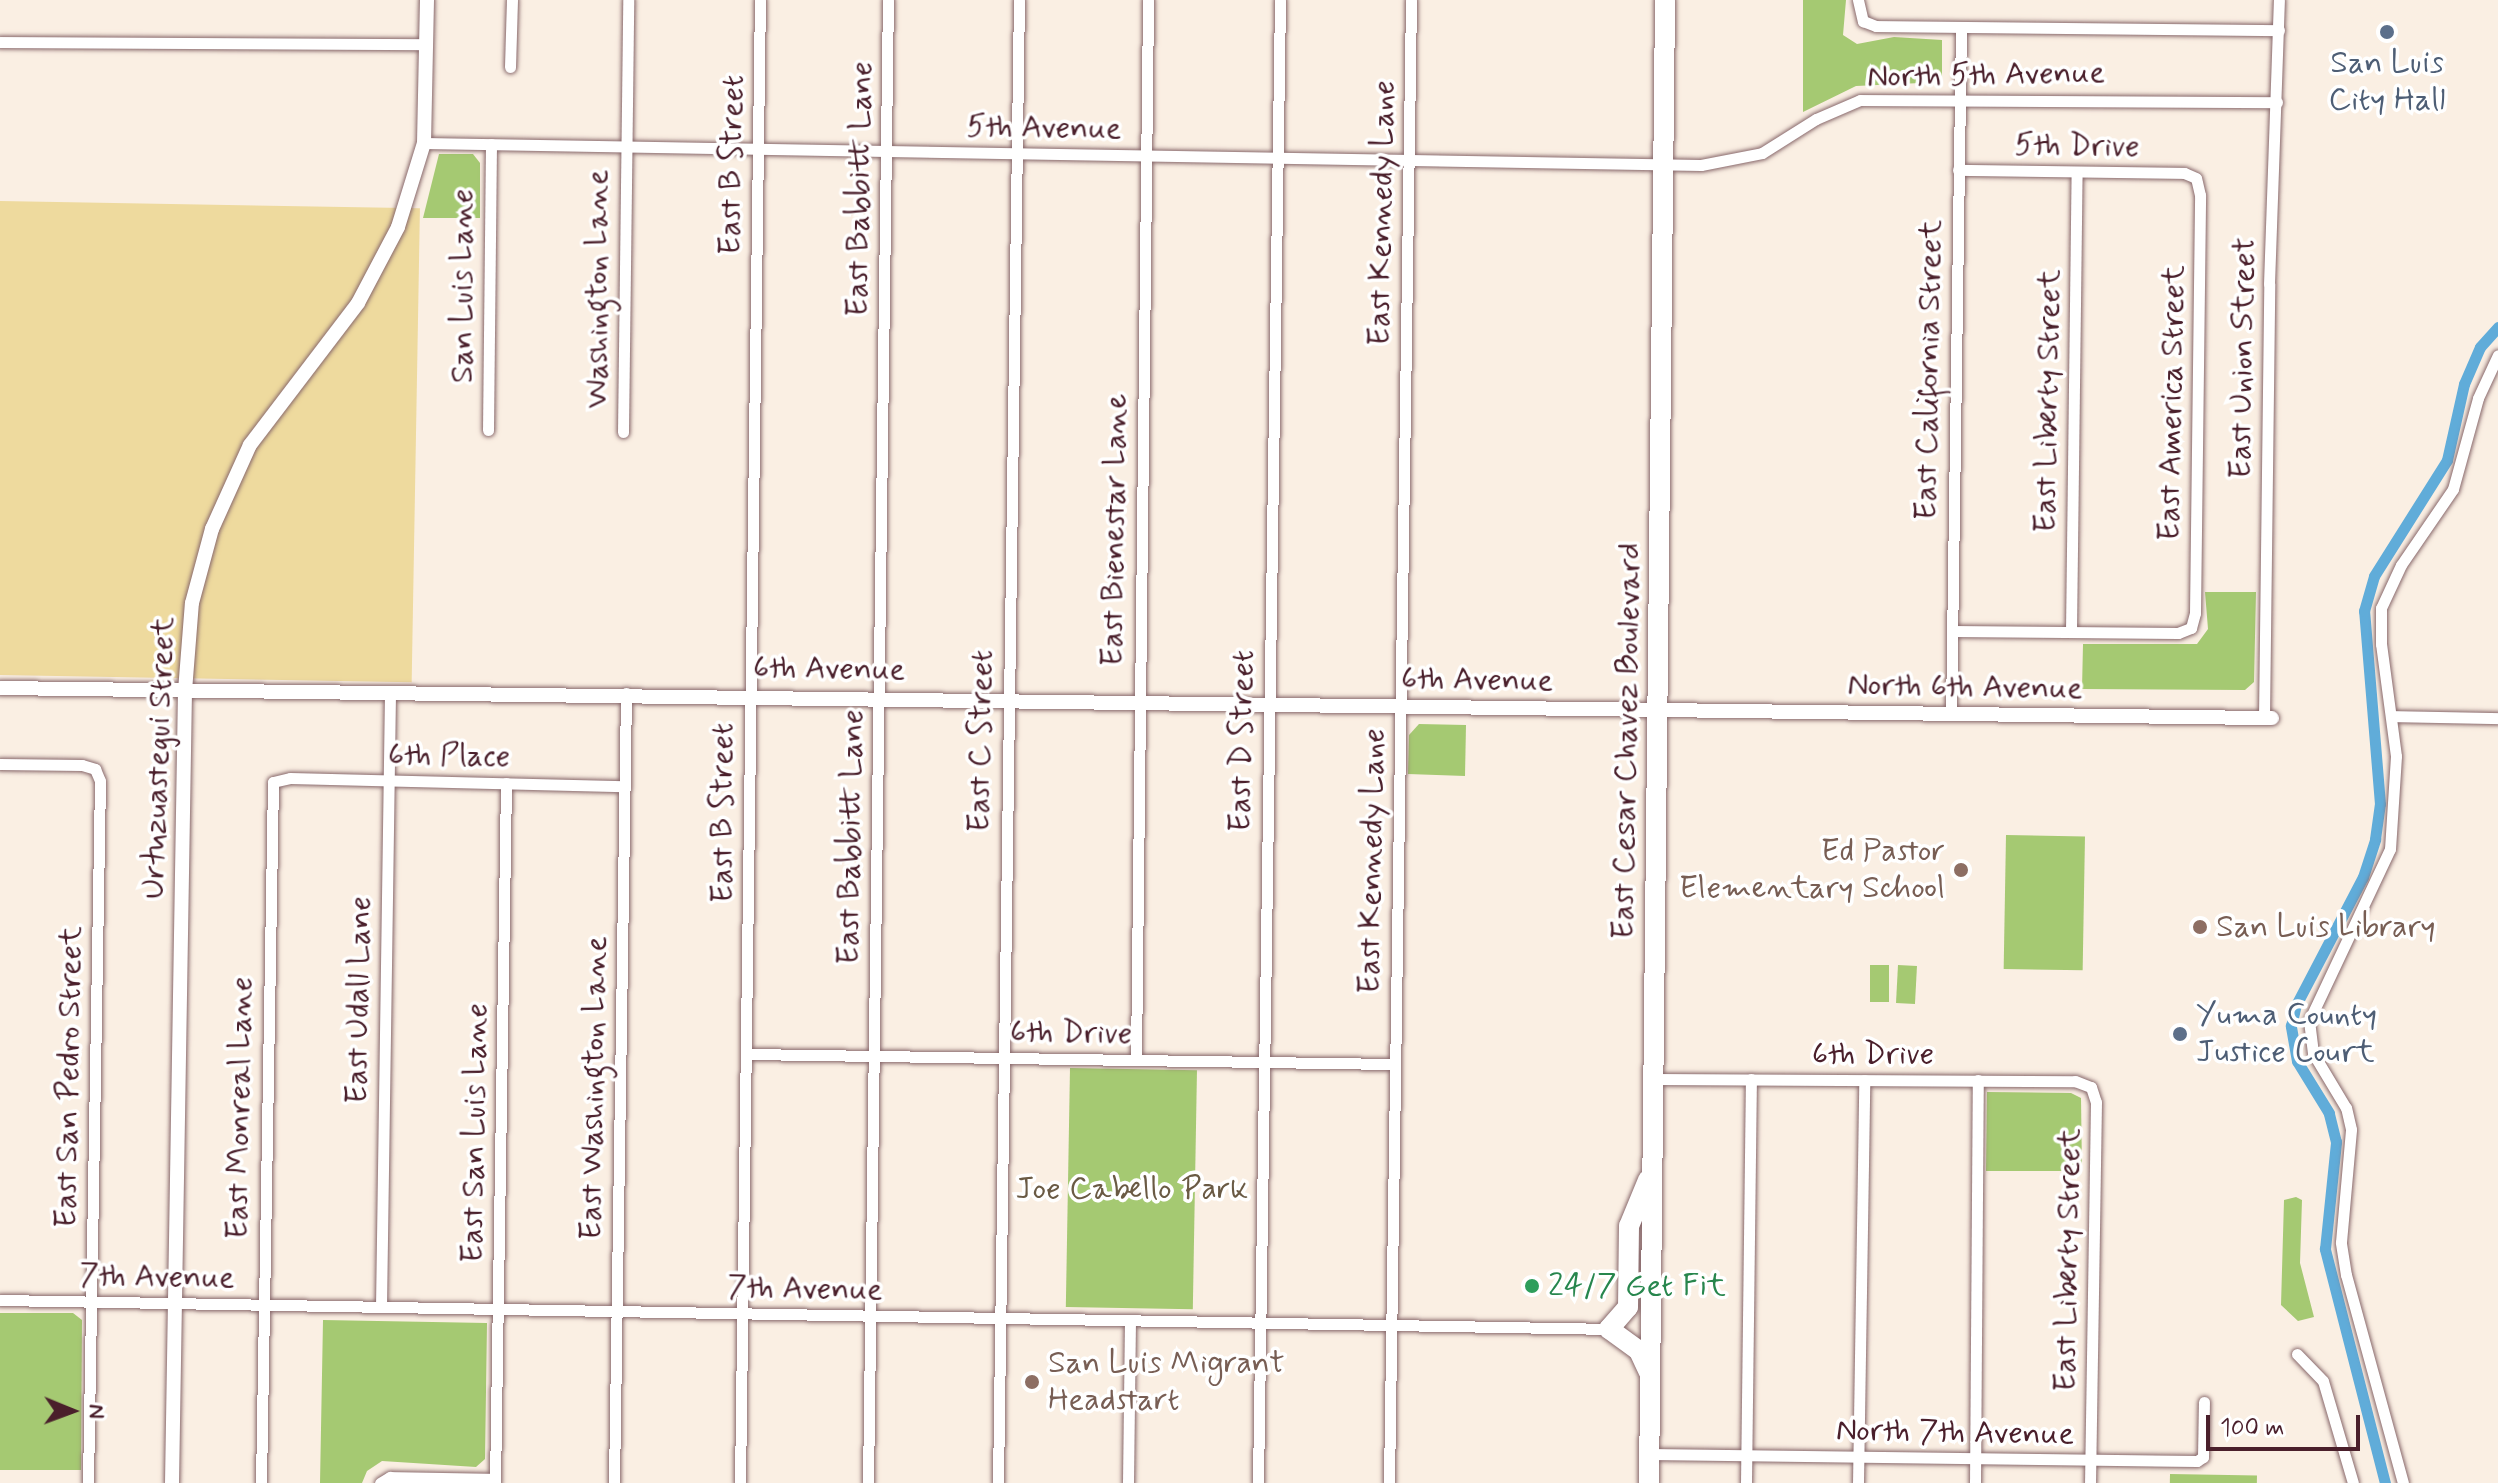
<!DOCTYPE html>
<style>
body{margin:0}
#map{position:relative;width:2498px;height:1483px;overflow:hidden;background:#faefe3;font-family:Mynerve,sans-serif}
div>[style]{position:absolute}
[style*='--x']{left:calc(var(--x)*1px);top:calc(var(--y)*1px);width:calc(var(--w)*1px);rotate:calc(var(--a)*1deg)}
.green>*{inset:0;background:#a5c972;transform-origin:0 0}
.sand>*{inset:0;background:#eeda9e;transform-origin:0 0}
.canal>*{height:11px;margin:-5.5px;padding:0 5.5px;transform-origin:5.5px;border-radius:5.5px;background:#60acd9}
.roads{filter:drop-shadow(0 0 2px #88686b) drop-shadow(0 0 2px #88686b)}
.street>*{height:11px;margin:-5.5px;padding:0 5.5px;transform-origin:5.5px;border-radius:5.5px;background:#fff}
.secondary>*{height:14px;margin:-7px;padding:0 7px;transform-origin:7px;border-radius:7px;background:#fff}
.highway>*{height:20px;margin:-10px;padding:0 10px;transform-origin:10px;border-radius:10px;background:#fff}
.dots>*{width:22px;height:22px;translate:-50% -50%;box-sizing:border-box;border:4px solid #fff;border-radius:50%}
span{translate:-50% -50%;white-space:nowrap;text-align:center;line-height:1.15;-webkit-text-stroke:7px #fff;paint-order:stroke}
.service-label{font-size:32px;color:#4e5e75}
.left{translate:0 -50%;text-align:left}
.street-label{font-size:32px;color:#4a1f2b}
.education-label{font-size:32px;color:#785e54}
.right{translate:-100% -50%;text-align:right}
.park-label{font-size:32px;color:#6a5a44}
.leisure-label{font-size:32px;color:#27864d}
.north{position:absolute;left:32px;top:1371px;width:80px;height:80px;-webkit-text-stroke:6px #fff;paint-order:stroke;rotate:91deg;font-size:22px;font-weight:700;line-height:32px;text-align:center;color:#4a1f2b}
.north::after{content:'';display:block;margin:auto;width:28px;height:36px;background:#4a1f2b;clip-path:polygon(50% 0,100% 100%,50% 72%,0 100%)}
.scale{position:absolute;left:2206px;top:1415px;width:154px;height:36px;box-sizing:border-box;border:4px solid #4a1f2b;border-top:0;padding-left:10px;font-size:24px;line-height:28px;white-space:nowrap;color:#4a1f2b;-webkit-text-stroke:6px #fff;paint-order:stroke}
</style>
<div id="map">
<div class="green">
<div style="clip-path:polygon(1803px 0,1846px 0,1843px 35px,1857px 44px,1894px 37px,1942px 40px,1942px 82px,1856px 86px,1803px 112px)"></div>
<div style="clip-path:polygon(439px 154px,473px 154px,480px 163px,480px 218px,423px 218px)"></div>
<div style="clip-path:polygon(2205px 592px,2256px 592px,2254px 682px,2245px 690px,2082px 689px,2083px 644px,2197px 644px,2208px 629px)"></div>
<div style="clip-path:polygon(1419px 724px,1466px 725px,1465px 776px,1408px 774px,1409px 735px)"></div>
<div style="left:2006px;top:835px;width:79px;height:134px;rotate:1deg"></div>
<div style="left:1870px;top:965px;width:19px;height:37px"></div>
<div style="left:1898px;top:965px;width:19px;height:38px;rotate:3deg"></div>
<div style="left:1070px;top:1068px;width:127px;height:239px;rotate:1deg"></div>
<div style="clip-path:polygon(1987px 1092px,2071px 1093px,2081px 1098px,2082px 1171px,1986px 1171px)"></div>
<div style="clip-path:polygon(2296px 1197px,2302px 1200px,2300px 1263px,2314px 1317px,2298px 1321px,2281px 1305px,2284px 1200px)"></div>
<div style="clip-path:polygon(0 1313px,73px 1313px,82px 1320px,81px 1470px,0 1470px)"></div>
<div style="clip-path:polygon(323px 1320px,487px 1323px,485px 1459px,476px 1467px,382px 1461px,367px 1471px,362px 1483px,320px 1483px)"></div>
<div style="left:2170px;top:1474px;width:87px;height:9px;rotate:1deg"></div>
</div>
<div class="sand">
<div style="left:0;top:201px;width:420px;height:474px;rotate:1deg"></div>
</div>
<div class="canal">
<div style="--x:2385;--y:1483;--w:242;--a:-104.4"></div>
<div style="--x:2325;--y:1249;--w:108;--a:-84.1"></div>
<div style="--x:2336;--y:1142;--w:30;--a:-104"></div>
<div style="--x:2329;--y:1113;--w:61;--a:-121.6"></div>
<div style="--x:2297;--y:1061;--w:36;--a:-100"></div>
<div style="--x:2291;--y:1026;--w:22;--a:-77"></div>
<div style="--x:2296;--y:1005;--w:144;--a:-62.4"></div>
<div style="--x:2363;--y:877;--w:40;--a:-72"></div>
<div style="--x:2375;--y:839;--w:35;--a:-82"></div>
<div style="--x:2380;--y:804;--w:194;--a:-94.7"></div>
<div style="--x:2364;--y:611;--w:36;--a:-74"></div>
<div style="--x:2374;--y:576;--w:137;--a:-57.8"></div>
<div style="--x:2447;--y:460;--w:78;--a:-77.4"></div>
<div style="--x:2464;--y:384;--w:40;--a:-66.6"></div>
<div style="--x:2480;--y:347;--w:27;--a:-48"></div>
</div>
<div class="roads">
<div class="street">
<div style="--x:1858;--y:0;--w:22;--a:77"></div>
<div style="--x:1863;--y:21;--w:14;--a:21"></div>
<div style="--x:1876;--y:26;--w:403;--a:0.6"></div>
<div style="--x:0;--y:42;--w:427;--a:0.3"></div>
<div style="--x:510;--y:67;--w:67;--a:-88.3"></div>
<div style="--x:424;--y:143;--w:1277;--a:0.99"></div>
<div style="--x:1701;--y:165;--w:62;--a:-11.1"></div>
<div style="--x:1762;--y:153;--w:64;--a:-32.2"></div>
<div style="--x:1816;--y:119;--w:48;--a:-23.4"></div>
<div style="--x:1860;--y:100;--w:417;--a:0.3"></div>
<div style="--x:488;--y:430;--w:286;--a:-89.4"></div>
<div style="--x:623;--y:432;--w:432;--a:-89.3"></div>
<div style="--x:1952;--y:631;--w:226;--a:0.5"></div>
<div style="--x:2178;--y:633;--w:14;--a:-21"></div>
<div style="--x:2191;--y:628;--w:16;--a:-75"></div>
<div style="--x:2195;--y:613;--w:418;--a:-89.3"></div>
<div style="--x:2200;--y:195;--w:17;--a:-103"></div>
<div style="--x:2196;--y:178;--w:13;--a:-157"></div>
<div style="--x:2184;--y:173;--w:226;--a:-179.2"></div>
<div style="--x:2071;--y:632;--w:460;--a:-89.3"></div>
<div style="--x:1951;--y:714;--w:687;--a:-89.17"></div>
<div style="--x:2392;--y:716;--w:106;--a:1.1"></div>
<div style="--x:2264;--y:718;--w:434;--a:-89.3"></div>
<div style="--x:2269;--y:284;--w:284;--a:-88"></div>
<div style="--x:0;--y:764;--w:82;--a:0.7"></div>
<div style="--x:82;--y:765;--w:14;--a:17"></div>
<div style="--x:95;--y:769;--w:13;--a:67"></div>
<div style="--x:100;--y:781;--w:702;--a:90.98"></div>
<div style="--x:748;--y:1054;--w:646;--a:0.89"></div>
<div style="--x:1136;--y:1060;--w:1060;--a:-89.35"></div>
<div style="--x:1654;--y:1079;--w:421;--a:0.3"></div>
<div style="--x:2075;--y:1081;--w:17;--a:21"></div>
<div style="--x:2091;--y:1087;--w:16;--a:72"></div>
<div style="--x:2096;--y:1102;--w:381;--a:90.9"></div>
<div style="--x:0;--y:1300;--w:1609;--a:1.03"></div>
<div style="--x:381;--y:1307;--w:613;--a:-89.16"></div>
<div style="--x:2297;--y:1354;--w:37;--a:46"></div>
<div style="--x:2323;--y:1381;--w:106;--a:73.6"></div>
<div style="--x:1649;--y:1454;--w:548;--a:0.73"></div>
<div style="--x:2197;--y:1461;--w:7;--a:-34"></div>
<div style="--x:2203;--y:1457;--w:55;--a:-89"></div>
<div style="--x:261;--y:1483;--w:701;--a:-89.02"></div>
<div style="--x:273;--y:782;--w:17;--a:-13"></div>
<div style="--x:290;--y:778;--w:334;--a:1.4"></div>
<div style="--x:380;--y:1483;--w:12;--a:-31"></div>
<div style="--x:390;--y:1477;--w:105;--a:1.1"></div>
<div style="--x:495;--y:1483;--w:700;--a:-89.1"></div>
<div style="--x:614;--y:1483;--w:790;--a:-89.13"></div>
<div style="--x:740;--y:1483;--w:1483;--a:-89.23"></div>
<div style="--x:868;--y:1483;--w:1483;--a:-89.23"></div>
<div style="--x:998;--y:1483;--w:1483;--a:-89.19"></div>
<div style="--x:1128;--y:1483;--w:163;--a:-89.3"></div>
<div style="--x:1258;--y:1483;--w:1483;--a:-89.15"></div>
<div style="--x:1389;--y:1483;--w:1483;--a:-89.15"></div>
<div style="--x:1746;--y:1483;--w:404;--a:-89.3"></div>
<div style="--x:1858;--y:1483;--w:403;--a:-89.1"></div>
<div style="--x:1975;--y:1483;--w:403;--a:-89.6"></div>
<div style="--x:2403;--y:1483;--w:216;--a:-105.3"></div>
<div style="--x:2346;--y:1275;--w:33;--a:-99"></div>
<div style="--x:2341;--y:1242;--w:113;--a:-84.9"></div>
<div style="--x:2351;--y:1129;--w:22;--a:-103"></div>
<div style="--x:2346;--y:1108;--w:64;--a:-121"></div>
<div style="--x:2313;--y:1053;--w:32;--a:-97"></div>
<div style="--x:2309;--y:1021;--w:190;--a:-64.8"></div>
<div style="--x:2390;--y:849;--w:93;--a:-86.3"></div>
<div style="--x:2396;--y:756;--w:113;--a:-97.6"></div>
<div style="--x:2381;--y:644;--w:36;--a:-90"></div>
<div style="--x:2381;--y:608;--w:47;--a:-65.1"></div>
<div style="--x:2401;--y:565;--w:92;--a:-55.6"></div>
<div style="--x:2453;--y:489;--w:94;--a:-74.6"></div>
<div style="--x:2478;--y:398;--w:47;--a:-65.1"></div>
</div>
<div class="secondary">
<div style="--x:0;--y:688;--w:2272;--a:0.76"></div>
<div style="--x:172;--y:1483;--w:792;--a:-89.06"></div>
<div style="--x:185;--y:691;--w:88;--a:-85.5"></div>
<div style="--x:192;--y:603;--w:77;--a:-74.9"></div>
<div style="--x:212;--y:529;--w:92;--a:-65.7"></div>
<div style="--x:250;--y:445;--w:178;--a:-52.7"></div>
<div style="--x:358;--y:303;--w:86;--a:-62.2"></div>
<div style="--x:398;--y:227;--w:88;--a:-72.8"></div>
<div style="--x:424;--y:143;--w:143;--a:-88.8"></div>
</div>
<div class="highway">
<div style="--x:1648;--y:1180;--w:50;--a:112.4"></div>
<div style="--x:1629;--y:1226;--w:81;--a:90.7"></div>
<div style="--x:1628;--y:1307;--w:29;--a:131"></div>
<div style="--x:1609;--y:1329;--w:37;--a:36"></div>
<div style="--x:1639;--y:1351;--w:23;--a:65"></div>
<div style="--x:1649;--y:1483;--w:1483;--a:-89.38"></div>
</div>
</div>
<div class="dots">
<div style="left:2387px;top:32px;background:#5c6f8a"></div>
<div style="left:1961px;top:870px;background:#8d6e63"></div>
<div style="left:2200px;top:927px;background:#8d6e63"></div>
<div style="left:2180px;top:1034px;background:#5c6f8a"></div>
<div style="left:1532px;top:1286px;background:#2e9e5b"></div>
<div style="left:1032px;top:1382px;background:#8d6e63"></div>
</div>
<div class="service-label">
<span style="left:2387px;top:82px">San Luis<br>City Hall</span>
<span class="left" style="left:2196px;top:1034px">Yuma County<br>Justice Court</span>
</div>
<div class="street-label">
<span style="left:1986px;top:75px;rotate:-1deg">North 5th Avenue</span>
<span style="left:1044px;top:128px;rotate:1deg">5th Avenue</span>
<span style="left:2077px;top:146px;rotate:1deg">5th Drive</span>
<span style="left:732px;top:165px;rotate:-89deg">East B Street</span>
<span style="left:860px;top:189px;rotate:-89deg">East Babbitt Lane</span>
<span style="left:1382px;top:213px;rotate:-89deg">East Kennedy Lane</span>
<span style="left:463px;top:286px;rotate:-90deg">San Luis Lane</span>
<span style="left:598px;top:289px;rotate:-90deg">Washington Lane</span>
<span style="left:2243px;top:358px;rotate:-89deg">East Union Street</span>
<span style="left:1929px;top:370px;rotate:-89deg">East California Street</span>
<span style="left:2048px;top:401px;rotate:-89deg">East Liberty Street</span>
<span style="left:2172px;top:403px;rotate:-89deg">East America Street</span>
<span style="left:1115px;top:530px;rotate:-89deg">East Bienestar Lane</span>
<span style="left:829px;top:669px;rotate:1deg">6th Avenue</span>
<span style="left:1477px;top:680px;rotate:1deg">6th Avenue</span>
<span style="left:1965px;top:687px;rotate:1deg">North 6th Avenue</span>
<span style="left:981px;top:741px;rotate:-89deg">East C Street</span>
<span style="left:1242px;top:741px;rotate:-89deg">East D Street</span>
<span style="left:1627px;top:741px;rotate:-89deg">East Cesar Chavez Boulevard</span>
<span style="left:449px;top:756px;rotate:1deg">6th Place</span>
<span style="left:159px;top:758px;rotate:-88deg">Urtuzuastegui Street</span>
<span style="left:723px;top:813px;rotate:-90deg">East B Street</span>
<span style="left:851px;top:837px;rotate:-89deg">East Babbitt Lane</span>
<span style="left:1372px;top:861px;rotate:-89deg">East Kennedy Lane</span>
<span style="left:359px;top:1000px;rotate:-89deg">East Udall Lane</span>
<span style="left:1071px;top:1033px;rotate:1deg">6th Drive</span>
<span style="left:1873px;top:1054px">6th Drive</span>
<span style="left:69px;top:1077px;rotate:-89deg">East San Pedro Street</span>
<span style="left:594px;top:1088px;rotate:-89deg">East Washington Lane</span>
<span style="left:240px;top:1108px;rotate:-89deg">East Monreal Lane</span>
<span style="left:475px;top:1133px;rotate:-89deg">East San Luis Lane</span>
<span style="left:2068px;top:1260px;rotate:-89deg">East Liberty Street</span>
<span style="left:157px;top:1277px;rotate:1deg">7th Avenue</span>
<span style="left:805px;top:1289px;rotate:1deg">7th Avenue</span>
<span style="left:1955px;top:1433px;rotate:1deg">North 7th Avenue</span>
</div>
<div class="education-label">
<span class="right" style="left:1945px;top:870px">Ed Pastor<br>Elementary School</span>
<span class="left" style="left:2216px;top:927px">San Luis Library</span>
<span class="left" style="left:1048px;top:1382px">San Luis Migrant<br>Headstart</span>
</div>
<div class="park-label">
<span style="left:1132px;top:1189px">Joe Cabello Park</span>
</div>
<div class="leisure-label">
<span class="left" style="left:1548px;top:1286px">24/7 Get Fit</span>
</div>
<div class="north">N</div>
<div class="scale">100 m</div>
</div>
